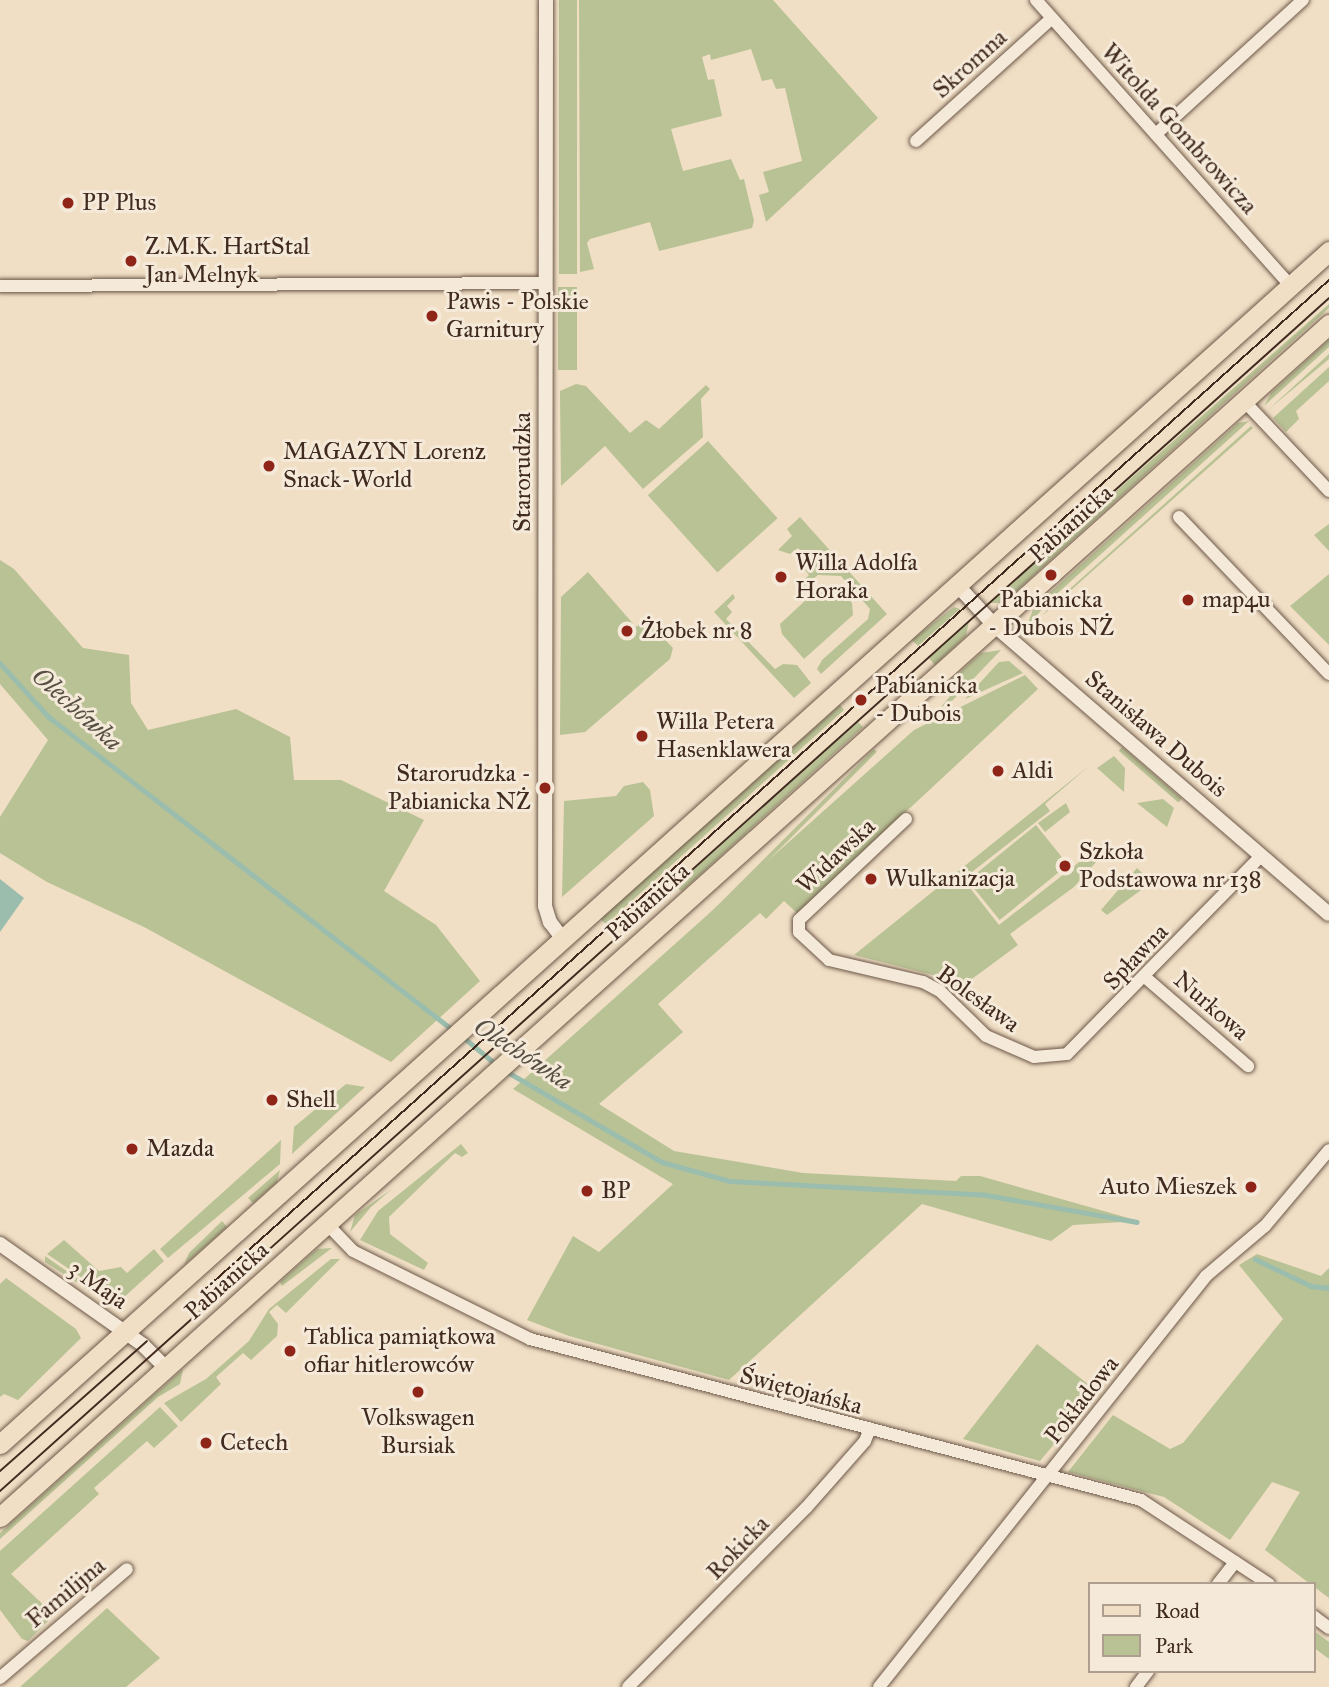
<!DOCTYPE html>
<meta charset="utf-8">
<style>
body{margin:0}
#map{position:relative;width:1329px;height:1687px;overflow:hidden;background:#f0dfc5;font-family:"IM FELL Great Primer",serif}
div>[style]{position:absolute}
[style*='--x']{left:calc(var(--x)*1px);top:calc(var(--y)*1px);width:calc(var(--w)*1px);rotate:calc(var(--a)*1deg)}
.green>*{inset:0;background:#b9c295;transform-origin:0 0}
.water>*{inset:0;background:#9bbdae}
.stream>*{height:4.5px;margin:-2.25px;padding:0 2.25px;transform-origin:2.25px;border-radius:2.25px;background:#9bbdae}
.roads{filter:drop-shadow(0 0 2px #6d5849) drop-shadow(0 0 2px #6d5849)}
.minor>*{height:12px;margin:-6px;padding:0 6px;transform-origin:6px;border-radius:6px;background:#f5ead9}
.tertiary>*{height:14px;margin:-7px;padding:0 7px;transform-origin:7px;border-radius:7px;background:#f5ead9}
.primary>*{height:19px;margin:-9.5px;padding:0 9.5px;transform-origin:9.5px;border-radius:9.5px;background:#f0dfc5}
.tram>*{height:2px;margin:-1px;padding:0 1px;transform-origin:1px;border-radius:1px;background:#412b20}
.dots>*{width:19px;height:19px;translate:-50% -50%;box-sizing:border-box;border:4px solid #f5ead9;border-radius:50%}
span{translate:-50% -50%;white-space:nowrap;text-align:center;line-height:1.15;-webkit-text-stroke:6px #f5ead9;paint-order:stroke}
.street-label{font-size:24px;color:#412b20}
.poi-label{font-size:24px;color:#412b20}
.left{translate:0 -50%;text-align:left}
.right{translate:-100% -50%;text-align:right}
.water-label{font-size:26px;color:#585044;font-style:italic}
.legend{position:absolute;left:1088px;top:1582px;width:228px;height:91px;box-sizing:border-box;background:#f5ead9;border:2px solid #ad9e8f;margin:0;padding:9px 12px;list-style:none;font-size:21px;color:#412b20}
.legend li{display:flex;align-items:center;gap:14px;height:35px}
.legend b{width:35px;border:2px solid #ad9e8f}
</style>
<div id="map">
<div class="green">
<div style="left:559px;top:0;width:18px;height:274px"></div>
<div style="clip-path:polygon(579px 0,773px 0,878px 118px,766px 222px,759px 195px,769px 192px,763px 172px,802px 161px,785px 88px,776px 89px,772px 79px,762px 81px,751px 49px,711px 60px,710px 54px,702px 57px,708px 80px,714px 79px,722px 116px,671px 129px,683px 171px,731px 159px,740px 180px,744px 179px,754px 221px,752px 228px,659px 251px,650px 222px,590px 239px,587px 243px,594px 269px,580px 272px)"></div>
<div style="left:558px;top:287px;width:19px;height:83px"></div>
<div style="clip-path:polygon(1329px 304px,1329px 308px,1003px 603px,989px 603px)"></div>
<div style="clip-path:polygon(1329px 340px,1329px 347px,1264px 406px,1271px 393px)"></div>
<div style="clip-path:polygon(1329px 354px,1329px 359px,1268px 410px,1281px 398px)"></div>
<div style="clip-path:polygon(1329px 367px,1329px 381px,1296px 411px,1299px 419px,1286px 432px,1273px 418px)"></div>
<div style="clip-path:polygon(576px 384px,586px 386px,630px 433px,646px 420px,659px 429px,706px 385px,710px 389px,701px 399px,703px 437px,643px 489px,605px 446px,561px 486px,560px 391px)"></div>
<div style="clip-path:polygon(1249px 421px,1050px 600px,1026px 628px,1034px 607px,1238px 423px)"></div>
<div style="clip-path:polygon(1251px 426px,1253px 428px,1042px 616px,1053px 604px)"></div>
<div style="left:708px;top:441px;width:104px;height:81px;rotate:48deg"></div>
<div style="clip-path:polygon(800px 517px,887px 614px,821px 674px,817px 669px,822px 660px,868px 619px,870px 609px,841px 576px,818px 575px,798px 591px,796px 588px,809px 575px,805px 570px,812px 563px,798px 548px,790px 554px,778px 550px,792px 536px,787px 529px)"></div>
<div style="clip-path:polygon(1329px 524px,1329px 551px,1314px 535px)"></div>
<div style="clip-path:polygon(0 560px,14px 569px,83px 648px,129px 655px,131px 703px,148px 730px,236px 709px,290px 737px,294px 780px,341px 780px,424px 820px,384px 891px,436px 925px,480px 981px,391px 1062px,144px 927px,47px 882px,0 853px,0 817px,48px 740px,0 684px)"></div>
<div style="clip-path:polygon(588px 572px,636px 627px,645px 619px,673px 648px,670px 659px,585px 732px,560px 735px,561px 597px)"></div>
<div style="clip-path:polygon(1329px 574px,1329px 645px,1290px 606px)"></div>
<div style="clip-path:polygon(822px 585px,837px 586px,852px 603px,853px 615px,804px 659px,782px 634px,780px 624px)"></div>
<div style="clip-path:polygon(733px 594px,735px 598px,727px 606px,732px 612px,726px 619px,775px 669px,783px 664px,797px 665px,811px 683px,794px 698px,714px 612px)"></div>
<div style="clip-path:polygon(954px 607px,960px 609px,918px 646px,912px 640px)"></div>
<div style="clip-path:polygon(969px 621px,966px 636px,935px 665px,928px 657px)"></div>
<div style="clip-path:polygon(1001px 650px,953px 700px,941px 707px,955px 690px,949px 682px,981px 653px)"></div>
<div style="clip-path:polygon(1009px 661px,1023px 673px,965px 699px,999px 662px)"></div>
<div style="clip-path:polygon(1025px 675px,1038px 689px,797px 913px,784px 901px,766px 919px,760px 913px,658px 1004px,683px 1032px,599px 1104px,674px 1151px,803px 1173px,956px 1181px,961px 1176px,980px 1176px,1139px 1221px,1073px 1225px,1051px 1241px,922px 1204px,729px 1380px,569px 1336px,527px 1320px,573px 1236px,599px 1252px,673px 1184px,513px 1089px,914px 730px)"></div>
<div style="clip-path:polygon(840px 705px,844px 710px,606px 924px,600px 919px)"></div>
<div style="clip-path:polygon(858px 722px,863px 727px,682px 891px,674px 887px)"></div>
<div style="left:1122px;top:747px;width:79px;height:5px;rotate:41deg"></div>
<div style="left:874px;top:749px;width:4px;height:474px;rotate:45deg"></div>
<div style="clip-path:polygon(1114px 756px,1125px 768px,1124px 792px,1097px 768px)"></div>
<div style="clip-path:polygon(1089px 766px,1045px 804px,1050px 811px,963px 879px,999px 925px,1106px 841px,1111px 845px,1074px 887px,1010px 934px,1018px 945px,957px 990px,945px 978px,854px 955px)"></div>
<div style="clip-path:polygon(643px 782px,650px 790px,654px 816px,562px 897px,564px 801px,616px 796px,624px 786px)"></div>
<div style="clip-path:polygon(1163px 799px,1174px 808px,1167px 827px,1137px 803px)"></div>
<div style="clip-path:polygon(1066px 803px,1070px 812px,1045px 832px,1038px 823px)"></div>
<div style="left:1036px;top:825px;width:51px;height:88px;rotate:51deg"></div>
<div style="clip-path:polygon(1137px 868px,1152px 882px,1107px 915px,1101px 910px)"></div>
<div style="clip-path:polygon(346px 1084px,365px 1087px,292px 1154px,294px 1127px)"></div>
<div style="clip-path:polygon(281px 1140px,280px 1164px,168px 1258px,160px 1249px)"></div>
<div style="clip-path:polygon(461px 1144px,468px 1153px,462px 1157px,455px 1153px,389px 1217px,390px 1234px,428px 1263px,424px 1270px,360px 1240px,378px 1211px)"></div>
<div style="clip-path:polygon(280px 1170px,277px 1182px,253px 1203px,248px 1198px)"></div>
<div style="clip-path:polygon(392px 1189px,371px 1207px,350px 1232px,355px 1215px)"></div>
<div style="clip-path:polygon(222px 1221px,227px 1227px,184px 1265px,189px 1253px)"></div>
<div style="clip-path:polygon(64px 1240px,99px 1271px,121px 1267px,127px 1273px,154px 1249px,164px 1261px,122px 1299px,113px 1299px,47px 1254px)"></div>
<div style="clip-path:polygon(332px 1248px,282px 1286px,280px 1282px,317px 1249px)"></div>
<div style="clip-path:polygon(1257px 1254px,1321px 1276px,1329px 1268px,1329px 1598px,1265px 1550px,1300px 1492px,1272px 1482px,1230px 1540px,1164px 1497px,1068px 1472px,1113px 1415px,1170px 1449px,1183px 1443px,1283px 1319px,1239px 1265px)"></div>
<div style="clip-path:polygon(45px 1256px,110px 1301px,113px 1306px,45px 1262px)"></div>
<div style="clip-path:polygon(331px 1259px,340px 1259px,286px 1313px,277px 1305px,269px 1312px,278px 1324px,277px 1336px,251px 1360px,243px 1353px,216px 1377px,221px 1384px,181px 1422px,164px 1403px,206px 1379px,249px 1341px,269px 1309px)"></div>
<div style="clip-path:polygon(6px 1278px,76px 1329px,81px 1338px,18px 1400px,4px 1394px,0 1397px,0 1284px)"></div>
<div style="clip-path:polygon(1037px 1344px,1098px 1392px,1040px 1461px,963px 1439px)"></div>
<div style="clip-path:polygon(183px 1369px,180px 1384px,158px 1397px,0 1539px,0 1533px)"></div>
<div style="clip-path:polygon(160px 1407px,178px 1426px,154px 1448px,147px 1441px,94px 1488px,99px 1494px,11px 1574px,54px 1615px,28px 1641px,22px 1639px,0 1610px,0 1551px)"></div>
<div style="clip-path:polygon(107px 1608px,160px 1658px,126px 1687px,20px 1687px)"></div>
<div style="clip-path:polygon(1313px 1630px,1329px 1642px,1329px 1659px,1313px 1647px)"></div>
</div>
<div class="water">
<div style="clip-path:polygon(0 879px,24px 898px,0 932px)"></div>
</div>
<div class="stream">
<div style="--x:0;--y:663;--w:73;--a:47.8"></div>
<div style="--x:49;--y:717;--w:511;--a:37.77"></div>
<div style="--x:463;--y:1037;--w:44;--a:39.5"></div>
<div style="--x:504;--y:1070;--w:183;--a:30.2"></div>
<div style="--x:662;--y:1162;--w:71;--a:15.6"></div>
<div style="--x:730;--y:1181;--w:256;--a:3.1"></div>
<div style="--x:986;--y:1195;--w:153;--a:10.1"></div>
<div style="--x:1255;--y:1259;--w:62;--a:25.7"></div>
<div style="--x:1311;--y:1286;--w:18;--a:6"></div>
</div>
<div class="roads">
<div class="minor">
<div style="--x:1036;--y:0;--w:382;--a:48.3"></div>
<div style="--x:1156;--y:134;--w:199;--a:-42.4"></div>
<div style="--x:916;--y:141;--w:183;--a:-42.1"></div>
<div style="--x:0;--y:286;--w:546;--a:-0.31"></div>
<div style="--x:1244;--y:401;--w:124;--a:46.6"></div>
<div style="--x:1179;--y:517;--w:217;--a:46.3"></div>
<div style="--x:906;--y:819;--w:147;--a:136.7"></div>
<div style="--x:799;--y:920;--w:12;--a:90"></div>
<div style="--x:799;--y:932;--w:41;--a:43"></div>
<div style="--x:829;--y:960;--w:97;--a:13.2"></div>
<div style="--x:923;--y:982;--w:19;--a:28"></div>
<div style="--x:940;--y:991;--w:64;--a:44.4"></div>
<div style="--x:986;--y:1036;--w:52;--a:23.6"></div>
<div style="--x:1034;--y:1057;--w:33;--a:-5"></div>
<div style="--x:1067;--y:1054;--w:277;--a:-45.6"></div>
<div style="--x:1146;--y:978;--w:135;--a:40.8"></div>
<div style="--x:327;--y:1224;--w:37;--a:46"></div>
<div style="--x:353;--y:1251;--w:198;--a:26.4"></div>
<div style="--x:530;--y:1339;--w:632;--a:14.76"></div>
<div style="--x:1141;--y:1500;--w:153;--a:33.3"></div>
<div style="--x:1218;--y:1584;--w:28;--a:-52"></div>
<div style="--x:1313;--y:1616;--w:20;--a:37"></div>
<div style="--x:0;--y:1678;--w:167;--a:-40.6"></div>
<div style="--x:628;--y:1687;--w:252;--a:-45.2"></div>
<div style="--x:806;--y:1508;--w:89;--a:-48.6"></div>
<div style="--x:865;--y:1441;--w:11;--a:-68"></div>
<div style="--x:879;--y:1687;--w:525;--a:-51.49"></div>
<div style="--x:1206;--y:1276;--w:77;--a:-40.3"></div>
<div style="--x:1265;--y:1226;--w:99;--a:-49.9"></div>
<div style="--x:1136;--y:1687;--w:20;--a:-53"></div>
</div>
<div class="tertiary">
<div style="--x:546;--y:0;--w:906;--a:90.06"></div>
<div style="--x:545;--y:906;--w:17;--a:73"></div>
<div style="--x:550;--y:922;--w:21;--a:53"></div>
<div style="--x:957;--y:585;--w:54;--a:47.2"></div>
<div style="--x:994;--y:625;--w:442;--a:40.8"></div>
<div style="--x:0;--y:1244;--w:175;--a:35.2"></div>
<div style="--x:143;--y:1345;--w:33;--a:45"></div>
</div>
<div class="primary">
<div style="--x:0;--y:1444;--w:1786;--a:-41.91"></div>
<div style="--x:0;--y:1517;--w:1786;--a:-41.91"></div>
</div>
</div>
<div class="tram">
<div style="--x:202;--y:1292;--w:1515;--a:-41.92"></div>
<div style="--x:0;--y:1471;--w:196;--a:-41.5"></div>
<div style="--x:0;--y:1491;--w:1786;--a:-41.91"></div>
</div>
<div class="dots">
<div style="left:68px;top:203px;background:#8f2418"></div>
<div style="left:131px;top:261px;background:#8f2418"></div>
<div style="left:432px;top:316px;background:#8f2418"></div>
<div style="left:269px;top:466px;background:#8f2418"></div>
<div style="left:1051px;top:575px;background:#8f2418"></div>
<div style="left:781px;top:577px;background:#8f2418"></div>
<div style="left:1188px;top:600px;background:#8f2418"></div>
<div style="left:627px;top:631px;background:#8f2418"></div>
<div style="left:861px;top:700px;background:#8f2418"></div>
<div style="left:642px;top:736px;background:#8f2418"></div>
<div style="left:998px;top:771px;background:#8f2418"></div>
<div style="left:545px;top:788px;background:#8f2418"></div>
<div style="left:1065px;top:866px;background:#8f2418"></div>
<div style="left:871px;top:879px;background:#8f2418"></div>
<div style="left:272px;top:1100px;background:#8f2418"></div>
<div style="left:132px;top:1149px;background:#8f2418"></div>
<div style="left:1251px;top:1187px;background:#8f2418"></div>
<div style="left:587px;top:1191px;background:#8f2418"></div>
<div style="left:290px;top:1351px;background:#8f2418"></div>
<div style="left:418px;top:1392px;background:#8f2418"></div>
<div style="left:206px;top:1443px;background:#8f2418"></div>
</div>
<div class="street-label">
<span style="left:970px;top:64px;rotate:-42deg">Skromna</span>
<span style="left:1179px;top:129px;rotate:48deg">Witolda Gombrowicza</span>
<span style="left:523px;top:472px;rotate:-90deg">Starorudzka</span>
<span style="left:1071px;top:524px;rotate:-42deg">Pabianicka</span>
<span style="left:1156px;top:734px;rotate:41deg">Stanisława Dubois</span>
<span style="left:836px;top:856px;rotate:-43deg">Widawska</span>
<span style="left:648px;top:902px;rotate:-42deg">Pabianicka</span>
<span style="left:1136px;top:957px;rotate:-46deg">Spławna</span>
<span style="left:978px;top:999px;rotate:36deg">Bolesława</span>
<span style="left:1211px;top:1006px;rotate:41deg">Nurkowa</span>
<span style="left:227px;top:1281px;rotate:-42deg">Pabianicka</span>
<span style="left:98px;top:1285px;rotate:35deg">3 Maja</span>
<span style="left:801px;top:1391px;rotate:15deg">Świętojańska</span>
<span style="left:1082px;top:1400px;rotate:-52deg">Pokładowa</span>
<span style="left:738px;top:1548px;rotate:-46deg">Rokicka</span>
<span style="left:66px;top:1593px;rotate:-40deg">Familijna</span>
</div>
<div class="poi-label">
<span class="left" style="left:82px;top:203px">PP Plus</span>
<span class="left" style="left:145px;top:261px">Z.M.K. HartStal<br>Jan Melnyk</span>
<span class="left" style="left:446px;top:316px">Pawis - Polskie<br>Garnitury</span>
<span class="left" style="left:283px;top:466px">MAGAZYN Lorenz<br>Snack-World</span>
<span class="left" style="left:795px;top:577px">Willa Adolfa<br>Horaka</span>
<span style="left:1051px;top:614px">Pabianicka<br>- Dubois NŻ</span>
<span class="left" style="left:1202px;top:600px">map4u</span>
<span class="left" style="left:641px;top:631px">Żłobek nr 8</span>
<span class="left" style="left:875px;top:700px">Pabianicka<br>- Dubois</span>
<span class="left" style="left:656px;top:736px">Willa Petera<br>Hasenklawera</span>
<span class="left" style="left:1012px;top:771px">Aldi</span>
<span class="right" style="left:531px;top:788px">Starorudzka -<br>Pabianicka NŻ</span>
<span class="left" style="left:1079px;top:866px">Szkoła<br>Podstawowa nr 138</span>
<span class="left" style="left:885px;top:879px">Wulkanizacja</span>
<span class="left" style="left:286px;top:1100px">Shell</span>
<span class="left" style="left:146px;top:1149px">Mazda</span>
<span class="right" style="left:1237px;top:1187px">Auto Mieszek</span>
<span class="left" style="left:601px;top:1191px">BP</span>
<span class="left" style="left:304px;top:1351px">Tablica pamiątkowa<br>ofiar hitlerowców</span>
<span style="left:418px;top:1432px">Volkswagen<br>Bursiak</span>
<span class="left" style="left:220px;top:1443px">Cetech</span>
</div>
<div class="water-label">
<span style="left:77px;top:709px;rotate:42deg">Olechówka</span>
<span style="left:523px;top:1054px;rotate:33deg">Olechówka</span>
</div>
<ul class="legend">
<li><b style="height:9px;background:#f0dfc5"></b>Road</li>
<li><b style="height:19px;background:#b9c295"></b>Park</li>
</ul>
</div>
